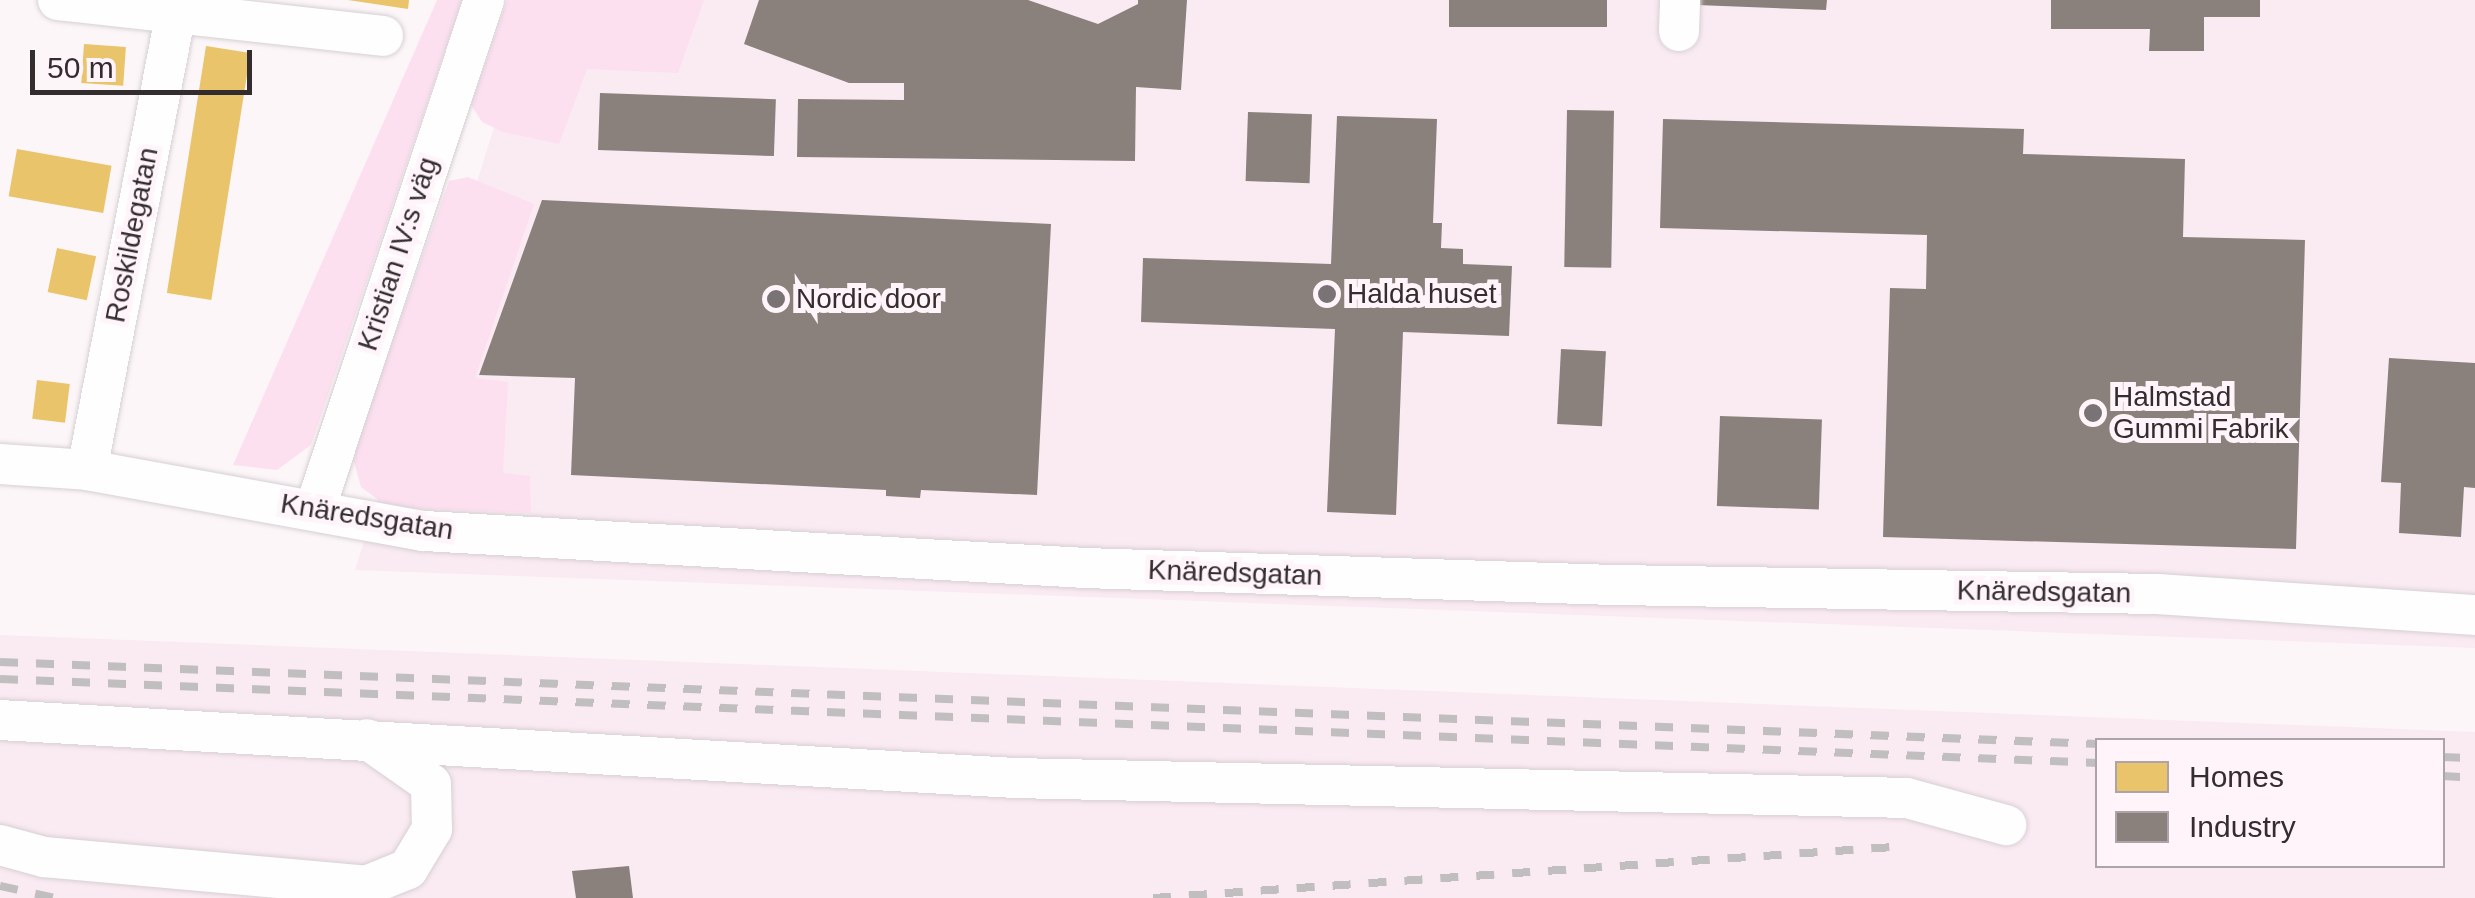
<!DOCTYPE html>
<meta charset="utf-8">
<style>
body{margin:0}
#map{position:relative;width:2475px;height:898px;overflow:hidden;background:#fcf6f9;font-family:Helvetica,sans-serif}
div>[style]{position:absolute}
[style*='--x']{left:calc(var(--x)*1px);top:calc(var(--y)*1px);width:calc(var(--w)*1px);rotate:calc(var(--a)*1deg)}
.built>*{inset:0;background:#faeaf2}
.green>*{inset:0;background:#fde0f0}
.homes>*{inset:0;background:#e9c46a;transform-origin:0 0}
.industry>*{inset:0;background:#8a817c;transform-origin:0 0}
.roads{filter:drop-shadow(0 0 2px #d6d0d3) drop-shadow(0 0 2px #d6d0d3)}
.minor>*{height:40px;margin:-20px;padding:0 20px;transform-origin:20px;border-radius:20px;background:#fffefe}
.rail>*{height:8px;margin-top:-4px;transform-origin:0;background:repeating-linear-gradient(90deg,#c0bebf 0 18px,transparent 0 36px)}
.dots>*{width:28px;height:28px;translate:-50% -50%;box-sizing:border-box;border:5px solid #fef4f9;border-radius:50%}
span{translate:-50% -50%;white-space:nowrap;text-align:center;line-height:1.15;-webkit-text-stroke:10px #fef4f9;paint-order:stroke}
.street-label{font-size:28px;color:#332d30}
.poi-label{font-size:28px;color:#332d30}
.left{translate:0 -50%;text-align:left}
.legend{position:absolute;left:2095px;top:738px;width:350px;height:130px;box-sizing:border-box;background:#fef4f9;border:2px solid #ada4a9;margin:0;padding:12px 18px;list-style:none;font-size:30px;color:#332d30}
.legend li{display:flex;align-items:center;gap:20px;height:50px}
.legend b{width:50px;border:2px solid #ada4a9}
.scale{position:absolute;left:30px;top:50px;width:222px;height:45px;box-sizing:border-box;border:5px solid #332d30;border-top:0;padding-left:12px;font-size:30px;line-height:35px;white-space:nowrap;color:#332d30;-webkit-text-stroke:8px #fef4f9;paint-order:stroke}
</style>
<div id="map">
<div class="built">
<div style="clip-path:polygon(534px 0,2475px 0,2475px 648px,355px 570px)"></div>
<div style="clip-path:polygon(evenodd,0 635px,2475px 732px,2475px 898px,0 898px,0 635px,2098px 740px,2442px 740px,2442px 866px,2098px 866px,2098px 740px)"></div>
</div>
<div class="green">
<div style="clip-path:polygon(437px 0,462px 0,311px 445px,277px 470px,233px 465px)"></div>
<div style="clip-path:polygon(507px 0,704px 0,678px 73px,587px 69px,559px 144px,503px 132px,482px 122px,471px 105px)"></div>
<div style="clip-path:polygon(468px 177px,534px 204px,475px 378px,508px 382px,503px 473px,530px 476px,531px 513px,388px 507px,361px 487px,352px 455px,449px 181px)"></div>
</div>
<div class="homes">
<div style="clip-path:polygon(348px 0,409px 0,408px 9px)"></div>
<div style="left:84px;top:44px;width:42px;height:39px;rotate:4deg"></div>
<div style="left:206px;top:46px;width:45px;height:250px;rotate:9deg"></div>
<div style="left:17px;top:149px;width:96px;height:48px;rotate:10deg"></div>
<div style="left:57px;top:248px;width:40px;height:45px;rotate:12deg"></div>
<div style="left:37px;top:380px;width:33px;height:39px;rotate:7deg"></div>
</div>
<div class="industry">
<div style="clip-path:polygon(759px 0,1028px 0,1098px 24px,1138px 4px,1138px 0,1187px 0,1181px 90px,1136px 87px,1135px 161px,797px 157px,798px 99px,904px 100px,904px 83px,849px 83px,744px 44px)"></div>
<div style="left:1449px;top:0;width:158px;height:27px"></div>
<div style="clip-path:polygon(1697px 0,1827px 0,1826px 10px,1697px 5px)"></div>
<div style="clip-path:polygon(2051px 0,2260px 0,2260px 17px,2204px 17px,2204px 51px,2149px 51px,2150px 29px,2051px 29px)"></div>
<div style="left:600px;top:93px;width:176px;height:57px;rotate:2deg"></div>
<div style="left:1567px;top:110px;width:47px;height:157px;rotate:1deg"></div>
<div style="left:1248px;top:112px;width:64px;height:69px;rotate:2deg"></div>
<div style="clip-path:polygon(1337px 116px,1437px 119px,1433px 223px,1442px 223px,1441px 248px,1463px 249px,1463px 264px,1512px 266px,1509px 336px,1403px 332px,1396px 515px,1327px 512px,1335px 329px,1141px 322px,1143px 258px,1331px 264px)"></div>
<div style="clip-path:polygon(1663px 119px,2024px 129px,2023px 154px,2185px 159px,2183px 237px,2305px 240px,2296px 549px,1883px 537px,1890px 288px,1926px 289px,1927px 235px,1660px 228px)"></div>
<div style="clip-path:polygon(542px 200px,1051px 224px,1037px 495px,921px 490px,920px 498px,886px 496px,886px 490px,571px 475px,575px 378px,479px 375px)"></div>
<div style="left:1561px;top:349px;width:45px;height:75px;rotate:3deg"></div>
<div style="clip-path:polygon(2389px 358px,2475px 363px,2475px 488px,2464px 487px,2461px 537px,2399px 533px,2401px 483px,2381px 482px)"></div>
<div style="left:1720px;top:416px;width:102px;height:90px;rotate:2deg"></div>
<div style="clip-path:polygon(629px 866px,633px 898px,576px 898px,572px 871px)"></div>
</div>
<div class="roads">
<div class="minor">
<div style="--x:58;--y:0;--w:327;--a:6.3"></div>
<div style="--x:1679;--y:31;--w:31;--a:-88"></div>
<div style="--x:0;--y:464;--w:87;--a:3.9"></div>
<div style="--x:87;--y:470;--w:342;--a:10.3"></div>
<div style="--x:424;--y:531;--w:662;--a:3.2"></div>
<div style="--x:1085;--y:568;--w:530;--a:1.84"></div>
<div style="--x:1615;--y:585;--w:543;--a:0.95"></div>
<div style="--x:2158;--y:594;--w:318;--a:3.8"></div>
<div style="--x:87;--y:470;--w:479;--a:-79"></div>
<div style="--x:315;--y:509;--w:536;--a:-71.63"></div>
<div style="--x:0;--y:720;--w:1016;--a:3.27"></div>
<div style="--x:1014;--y:778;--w:893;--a:1.28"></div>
<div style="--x:1907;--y:798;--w:103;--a:15.3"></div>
<div style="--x:0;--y:845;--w:46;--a:15.3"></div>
<div style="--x:44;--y:857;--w:323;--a:5.1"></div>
<div style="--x:366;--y:886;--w:45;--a:-22"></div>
<div style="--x:408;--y:869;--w:47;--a:-59"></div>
<div style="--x:432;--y:829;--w:45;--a:-91.3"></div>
<div style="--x:431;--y:784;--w:78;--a:-144.9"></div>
</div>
</div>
<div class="rail">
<div style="--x:0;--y:662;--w:2100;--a:2.24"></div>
<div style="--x:0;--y:679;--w:2100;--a:2.29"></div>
<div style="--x:2442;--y:757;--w:33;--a:2"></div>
<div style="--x:2442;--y:776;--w:33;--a:3"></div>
<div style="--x:0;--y:886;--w:56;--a:12.3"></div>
<div style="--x:1153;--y:898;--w:743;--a:-3.94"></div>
</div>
<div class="dots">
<div style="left:1327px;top:294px;background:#797376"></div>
<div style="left:776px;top:299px;background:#797376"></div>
<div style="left:2093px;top:413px;background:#797376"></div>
</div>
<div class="street-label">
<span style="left:132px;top:235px;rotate:-79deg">Roskildegatan</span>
<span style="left:398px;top:254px;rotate:-72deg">Kristian IV:s väg</span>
<span style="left:367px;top:517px;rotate:9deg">Knäredsgatan</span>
<span style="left:1235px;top:573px;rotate:2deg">Knäredsgatan</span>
<span style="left:2044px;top:592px;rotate:1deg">Knäredsgatan</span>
</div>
<div class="poi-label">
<span class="left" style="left:1347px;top:294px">Halda huset</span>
<span class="left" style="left:796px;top:299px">Nordic door</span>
<span class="left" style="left:2113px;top:413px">Halmstad<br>Gummi Fabrik</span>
</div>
<ul class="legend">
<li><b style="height:28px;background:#e9c46a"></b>Homes</li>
<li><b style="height:28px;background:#8a817c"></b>Industry</li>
</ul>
<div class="scale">50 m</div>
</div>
